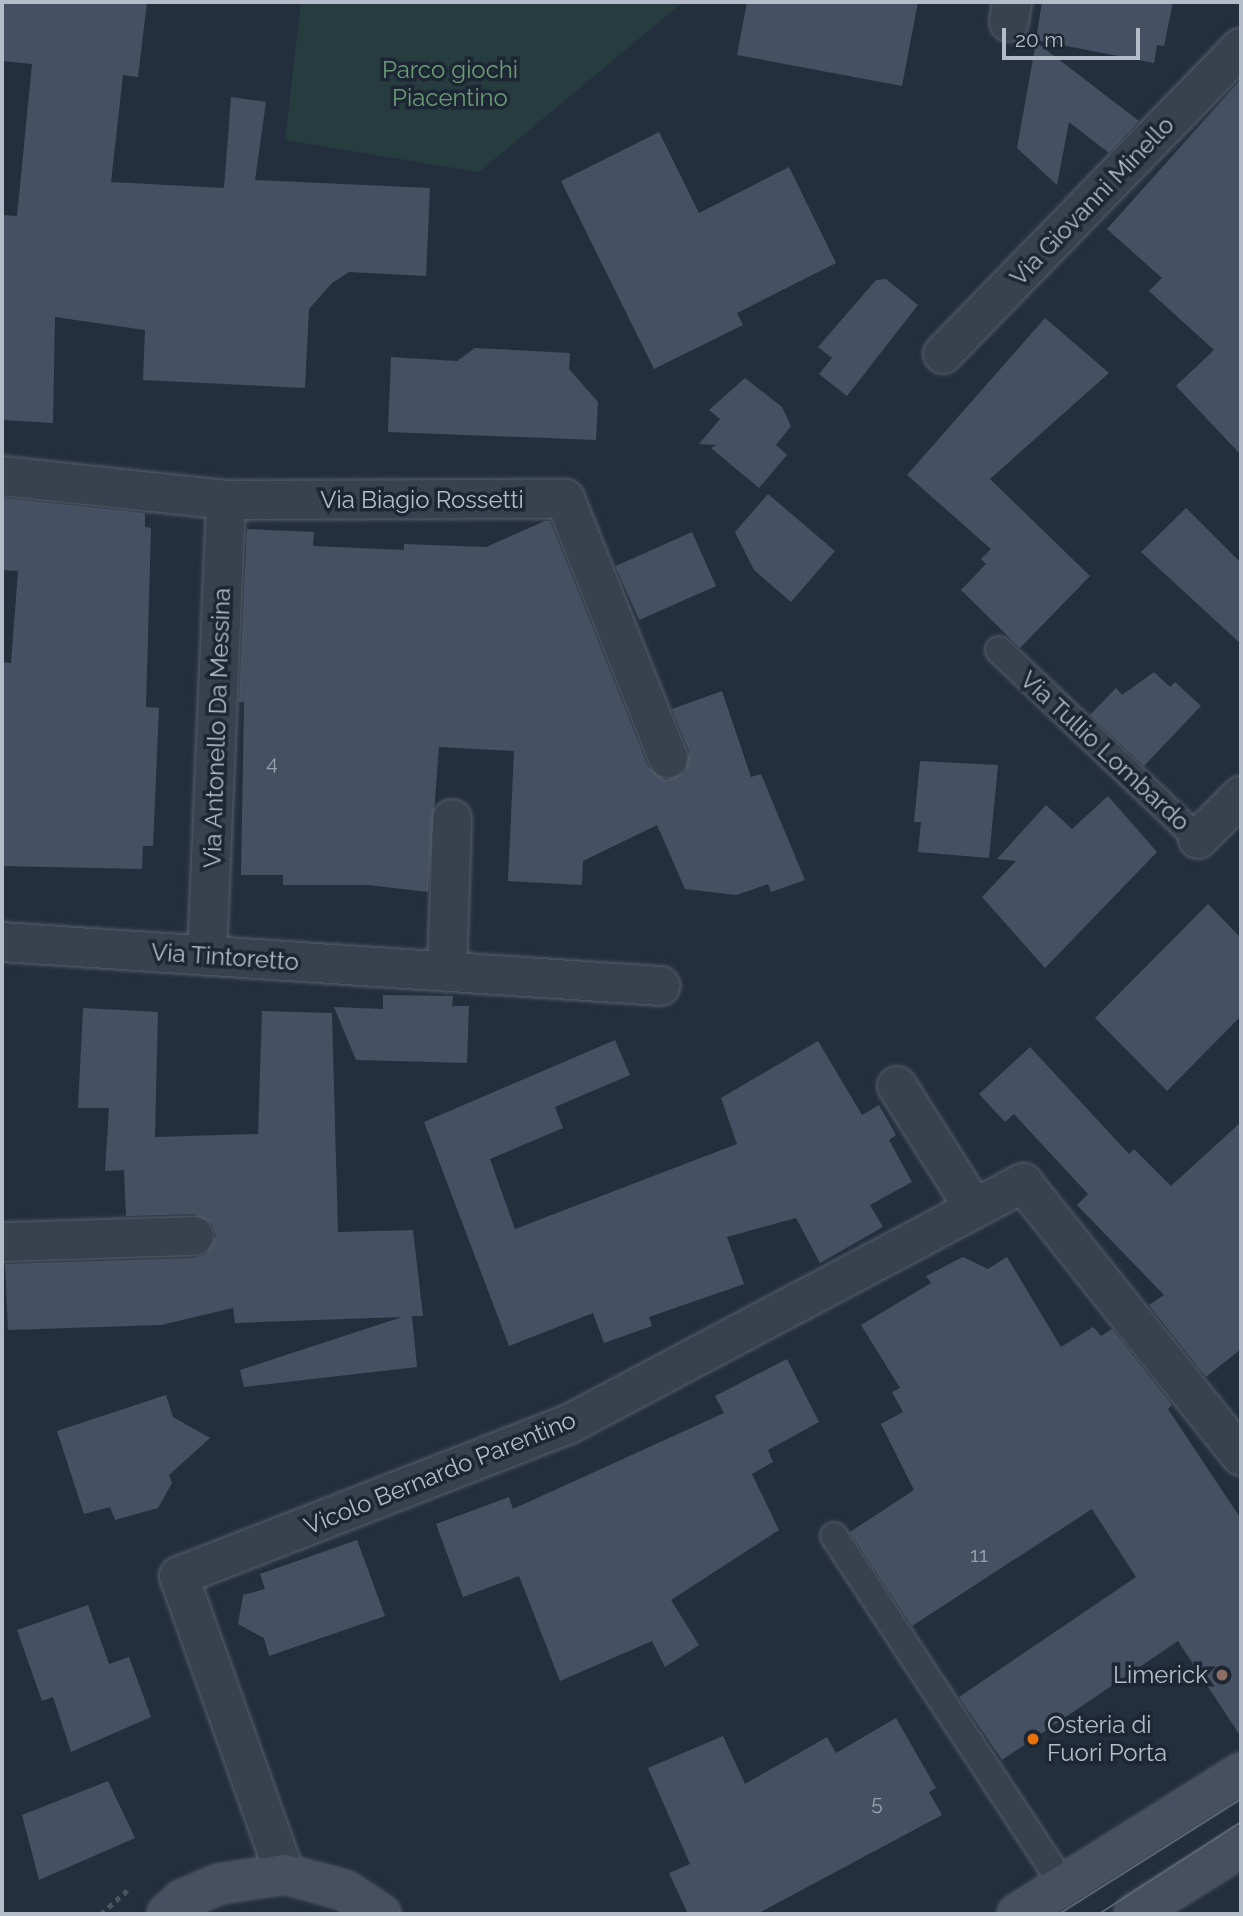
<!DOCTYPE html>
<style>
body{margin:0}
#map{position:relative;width:1243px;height:1916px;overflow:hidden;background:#242f3e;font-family:Raleway,sans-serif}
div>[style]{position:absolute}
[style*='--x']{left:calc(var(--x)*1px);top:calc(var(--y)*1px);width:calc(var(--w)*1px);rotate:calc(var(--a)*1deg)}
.green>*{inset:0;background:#263c3f}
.building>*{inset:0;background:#455162;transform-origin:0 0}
.path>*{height:4.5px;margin-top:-2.25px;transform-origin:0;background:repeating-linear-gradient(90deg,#44595c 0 5px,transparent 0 10px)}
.roads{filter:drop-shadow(0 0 2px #565f6c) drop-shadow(0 0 2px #565f6c)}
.lane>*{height:26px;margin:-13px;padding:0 13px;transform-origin:13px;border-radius:13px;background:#38414e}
.street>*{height:38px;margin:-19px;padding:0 19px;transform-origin:19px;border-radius:19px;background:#38414e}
.secondary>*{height:38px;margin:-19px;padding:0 19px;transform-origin:19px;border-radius:19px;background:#465061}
.tram>*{height:2px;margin:-1px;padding:0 1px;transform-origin:1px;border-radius:1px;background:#5a6575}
.dots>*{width:19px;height:19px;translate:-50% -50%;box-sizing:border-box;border:4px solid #1d2633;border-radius:50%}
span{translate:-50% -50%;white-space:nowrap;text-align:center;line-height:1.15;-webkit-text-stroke:7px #1d2633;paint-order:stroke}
.number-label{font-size:21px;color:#98a1af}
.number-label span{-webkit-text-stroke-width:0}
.park-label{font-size:24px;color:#6b9a76}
.street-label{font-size:24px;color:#b4bcc9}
.poi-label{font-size:24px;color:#b4bcc9}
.right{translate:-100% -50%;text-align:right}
.left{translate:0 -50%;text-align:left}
.frame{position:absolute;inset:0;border:4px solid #b4bcc9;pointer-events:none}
.scale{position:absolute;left:1002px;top:28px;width:138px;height:32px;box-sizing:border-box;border:4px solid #b4bcc9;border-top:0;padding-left:9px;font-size:21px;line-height:24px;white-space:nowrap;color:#b4bcc9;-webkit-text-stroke:5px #1d2633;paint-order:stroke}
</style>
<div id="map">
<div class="green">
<div style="clip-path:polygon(301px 2px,683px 2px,479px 172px,285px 140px)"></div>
</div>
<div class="building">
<div style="clip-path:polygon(2px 2px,147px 2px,138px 77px,123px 75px,111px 182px,224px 188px,231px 97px,266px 102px,255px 180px,430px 188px,426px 276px,349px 272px,332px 283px,309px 309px,305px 388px,143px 380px,145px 330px,55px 317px,53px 423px,2px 420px,2px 215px,17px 216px,32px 64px,2px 61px)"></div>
<div style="clip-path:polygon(747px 2px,918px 2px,902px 86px,737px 55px)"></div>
<div style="clip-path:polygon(1042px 2px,1173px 2px,1164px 46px,1157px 45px,1154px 63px,1036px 40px)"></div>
<div style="clip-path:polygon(1036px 42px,1139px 121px,1109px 153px,1069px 122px,1057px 185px,1017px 148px)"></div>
<div style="clip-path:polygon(1241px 79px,1241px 455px,1176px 386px,1214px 350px,1149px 291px,1162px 278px,1107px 229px)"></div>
<div style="clip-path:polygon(659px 132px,699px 213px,789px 167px,836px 263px,737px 313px,743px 325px,654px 369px,561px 181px)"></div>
<div style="clip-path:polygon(886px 279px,918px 305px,847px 396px,819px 374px,832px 358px,818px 347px,876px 280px)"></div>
<div style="clip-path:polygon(1045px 318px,1109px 373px,990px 479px,1090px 576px,1020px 648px,961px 590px,986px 564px,981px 559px,991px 549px,907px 475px)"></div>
<div style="clip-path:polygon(475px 348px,570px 353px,569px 369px,598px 402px,596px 440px,388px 432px,391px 357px,457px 361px)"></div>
<div style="clip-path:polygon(745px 378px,782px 407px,791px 426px,776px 445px,787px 455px,759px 488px,711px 448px,717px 445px,699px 444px,720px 419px,709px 410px)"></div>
<div style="clip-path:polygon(768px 494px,835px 551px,791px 602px,754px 570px,735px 532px)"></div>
<div style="clip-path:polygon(2px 498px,145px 513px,145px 527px,151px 528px,146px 707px,159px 708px,153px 846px,143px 846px,142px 869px,2px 866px,2px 662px,11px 663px,18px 571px,2px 570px)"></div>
<div style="clip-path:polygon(1186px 508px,1241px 563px,1241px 644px,1141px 552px)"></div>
<div style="clip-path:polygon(545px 521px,550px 521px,648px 767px,666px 780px,685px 772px,689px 751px,672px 709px,722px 691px,751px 777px,761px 774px,805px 880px,771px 892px,768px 884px,736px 895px,685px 889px,657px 825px,583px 861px,582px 885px,508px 881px,514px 751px,439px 747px,428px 892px,368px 885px,283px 885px,283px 875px,241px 875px,244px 702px,239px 702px,247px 529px,314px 532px,313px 546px,404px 550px,404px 544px,486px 547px)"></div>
<div style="left:692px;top:532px;width:59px;height:84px;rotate:66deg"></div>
<div style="clip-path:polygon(1154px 672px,1170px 687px,1175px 682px,1201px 706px,1144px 766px,1090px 715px,1116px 688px,1122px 695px)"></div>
<div style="clip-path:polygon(920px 761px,998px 765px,989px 858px,918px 852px,921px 822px,914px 822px)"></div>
<div style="clip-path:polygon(1108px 796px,1157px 852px,1045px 968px,982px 897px,1016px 861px,997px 859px,1046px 805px,1072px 829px)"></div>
<div style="clip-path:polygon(1208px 904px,1241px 938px,1241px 1016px,1167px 1091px,1095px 1018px)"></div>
<div style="clip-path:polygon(383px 995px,453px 996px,452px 1006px,469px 1006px,467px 1063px,356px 1060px,334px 1007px,383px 1009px)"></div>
<div style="clip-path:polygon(83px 1008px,158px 1012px,155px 1137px,258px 1134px,262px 1011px,332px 1013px,338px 1232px,413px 1230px,423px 1316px,412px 1316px,417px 1367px,244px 1387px,240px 1370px,402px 1317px,235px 1323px,233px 1308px,161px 1325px,8px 1330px,5px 1264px,195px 1258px,206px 1254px,216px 1236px,212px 1224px,194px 1214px,126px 1216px,124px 1170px,105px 1171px,109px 1108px,78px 1108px)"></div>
<div style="clip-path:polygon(615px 1040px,630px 1075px,555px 1107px,563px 1128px,490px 1159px,515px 1229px,737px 1144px,721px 1098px,818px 1041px,862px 1115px,879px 1105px,896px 1135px,889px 1140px,912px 1182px,870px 1205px,883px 1227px,820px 1263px,796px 1218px,727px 1237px,744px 1284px,649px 1317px,652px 1326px,604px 1343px,593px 1313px,509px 1346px,424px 1122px)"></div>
<div style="clip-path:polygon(1030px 1047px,1129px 1154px,1134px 1149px,1171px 1186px,1241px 1122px,1241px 1349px,1206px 1377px,1149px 1305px,1164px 1295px,1077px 1205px,1088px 1194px,1014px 1114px,1005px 1122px,979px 1094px)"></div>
<div style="clip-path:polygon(963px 1257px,988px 1269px,1007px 1257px,1061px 1347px,1093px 1327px,1101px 1336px,1112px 1329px,1172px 1405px,1168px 1409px,1241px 1519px,1241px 1737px,1178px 1641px,1002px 1760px,959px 1697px,1136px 1577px,1092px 1509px,912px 1626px,850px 1532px,914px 1490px,881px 1424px,903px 1412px,892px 1392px,900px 1388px,861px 1325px,931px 1283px,926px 1276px)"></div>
<div style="clip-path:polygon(787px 1359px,819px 1422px,768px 1450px,773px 1462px,752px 1474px,779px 1530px,671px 1600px,699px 1645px,665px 1667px,652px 1641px,560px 1681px,519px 1576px,463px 1597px,436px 1524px,509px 1497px,513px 1509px,724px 1413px,715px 1396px)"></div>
<div style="clip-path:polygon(166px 1395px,173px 1417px,210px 1438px,169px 1475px,172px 1483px,158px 1508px,115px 1520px,110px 1507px,84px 1514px,57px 1431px)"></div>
<div style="clip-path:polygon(357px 1540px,385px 1616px,269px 1656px,264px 1638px,238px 1624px,243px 1595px,265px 1589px,260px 1574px)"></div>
<div style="clip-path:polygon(88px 1605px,109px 1664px,129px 1657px,151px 1717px,71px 1752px,53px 1697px,42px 1701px,17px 1630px)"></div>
<div style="clip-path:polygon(896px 1718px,936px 1788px,929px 1792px,942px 1815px,757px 1914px,688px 1914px,669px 1873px,690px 1864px,648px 1768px,723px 1736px,745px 1784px,827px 1737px,836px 1753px)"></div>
<div style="clip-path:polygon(108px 1781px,135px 1838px,39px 1880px,22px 1815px)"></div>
</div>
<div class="path">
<div style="--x:101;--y:1914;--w:40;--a:-42"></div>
</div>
<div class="roads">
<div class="lane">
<div style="--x:999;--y:650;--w:274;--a:43.5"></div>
<div style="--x:834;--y:1536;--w:421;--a:56.7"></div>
</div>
<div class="street">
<div style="--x:1009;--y:22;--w:20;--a:-81"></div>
<div style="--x:943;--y:354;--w:427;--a:-45.8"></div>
<div style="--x:2;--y:476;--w:225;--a:6.1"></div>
<div style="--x:226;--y:500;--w:339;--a:-0.2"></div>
<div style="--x:565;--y:499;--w:279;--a:68.3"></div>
<div style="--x:1198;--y:839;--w:61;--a:-45"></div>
<div style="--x:2;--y:942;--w:660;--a:3.82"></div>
<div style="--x:207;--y:956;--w:456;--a:-87.6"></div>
<div style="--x:447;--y:972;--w:153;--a:-88.1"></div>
<div style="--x:897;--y:1086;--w:144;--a:57.7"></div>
<div style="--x:2;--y:1242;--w:192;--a:-1.8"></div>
<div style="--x:285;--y:1874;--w:316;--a:-109.6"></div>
<div style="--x:179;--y:1576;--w:423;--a:-21.3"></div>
<div style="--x:573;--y:1422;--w:510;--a:-27.97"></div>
<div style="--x:1023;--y:1183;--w:349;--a:51.4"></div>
</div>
<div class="secondary">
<div style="--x:167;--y:1914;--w:21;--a:-43"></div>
<div style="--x:182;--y:1900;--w:40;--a:-23.4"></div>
<div style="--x:219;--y:1884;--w:67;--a:-8.6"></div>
<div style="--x:285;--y:1874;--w:61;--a:15.2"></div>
<div style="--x:344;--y:1890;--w:44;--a:33"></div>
<div style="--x:1017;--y:1914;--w:265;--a:-32.2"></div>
<div style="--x:1134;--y:1914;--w:126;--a:-32.1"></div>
</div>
</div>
<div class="tram">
<div style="--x:1059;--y:1914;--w:215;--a:-32.3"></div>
<div style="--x:1099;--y:1914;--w:169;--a:-32.9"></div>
</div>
<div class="dots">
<div style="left:1222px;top:1675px;background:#8d6e63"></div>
<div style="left:1033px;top:1739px;background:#e8710a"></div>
</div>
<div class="number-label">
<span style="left:272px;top:763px">4</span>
<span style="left:979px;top:1555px">11</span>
<span style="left:877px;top:1803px">5</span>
</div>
<div class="park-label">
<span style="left:450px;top:84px">Parco giochi<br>Piacentino</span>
</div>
<div class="street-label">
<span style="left:1092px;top:201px;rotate:-46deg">Via Giovanni Minello</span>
<span style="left:422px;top:500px">Via Biagio Rossetti</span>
<span style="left:217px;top:728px;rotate:-88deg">Via Antonello Da Messina</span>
<span style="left:1105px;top:751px;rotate:43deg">Via Tullio Lombardo</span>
<span style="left:225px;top:957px;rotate:4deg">Via Tintoretto</span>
<span style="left:440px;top:1473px;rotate:-22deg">Vicolo Bernardo Parentino</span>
</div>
<div class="poi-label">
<span class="right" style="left:1208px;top:1675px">Limerick</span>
<span class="left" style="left:1047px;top:1739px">Osteria di<br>Fuori Porta</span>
</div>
<div class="frame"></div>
<div class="scale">20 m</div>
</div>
